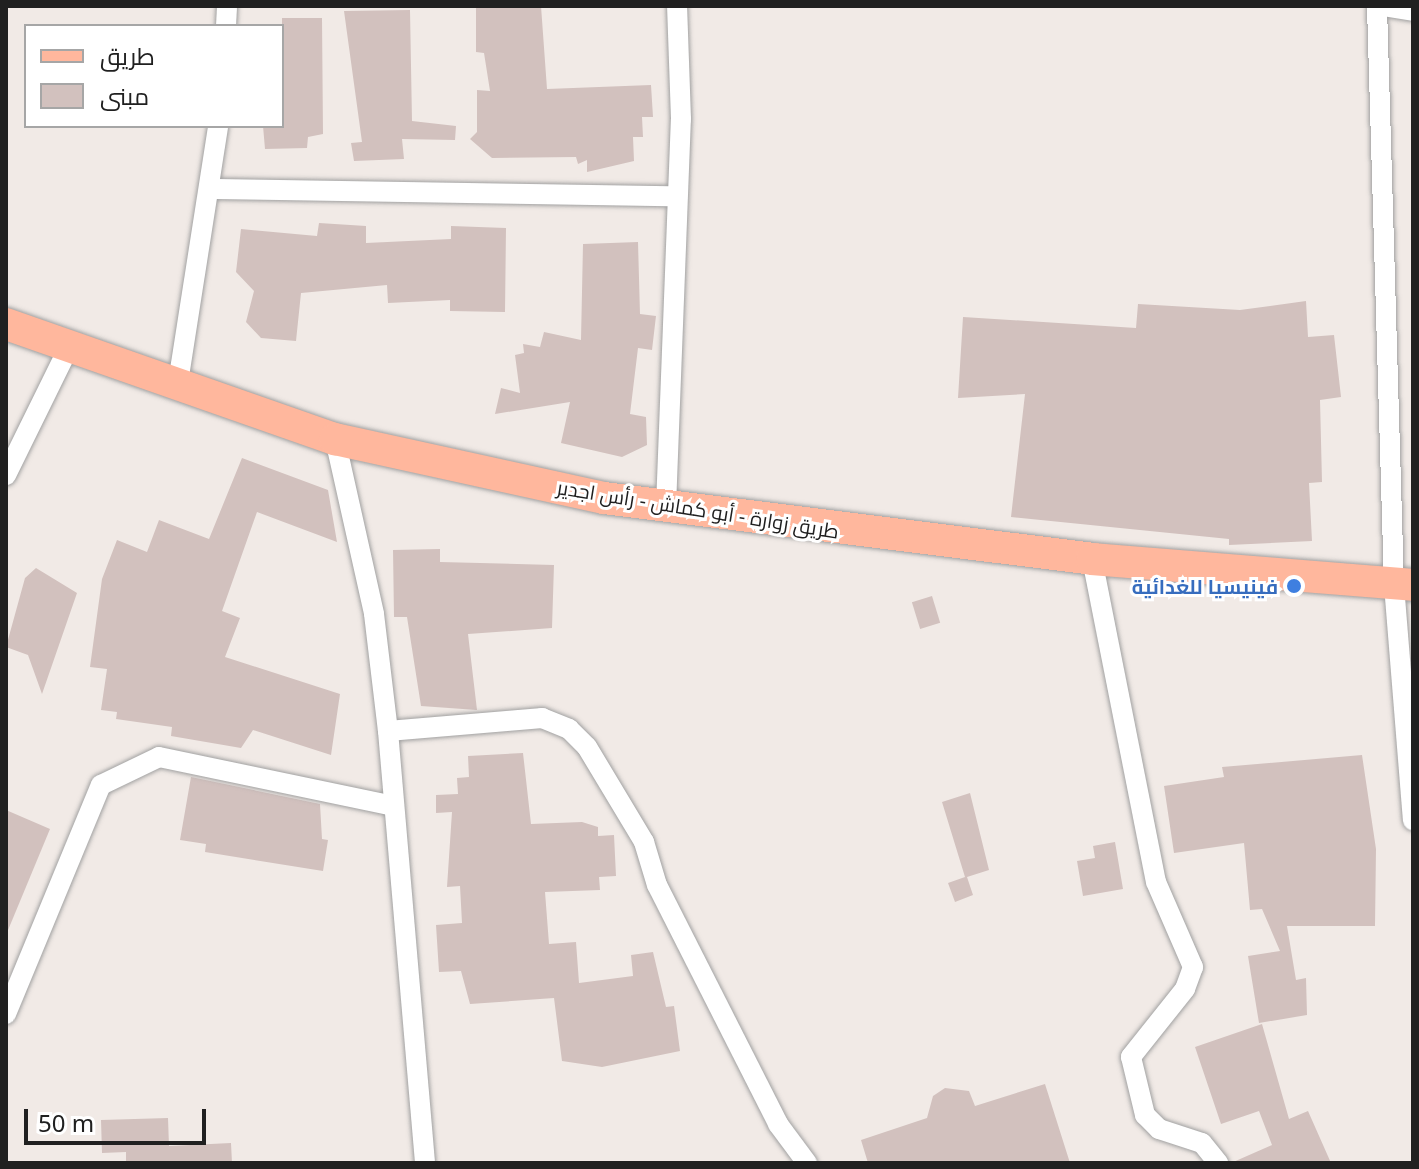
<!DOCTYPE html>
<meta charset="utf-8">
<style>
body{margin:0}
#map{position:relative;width:1419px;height:1169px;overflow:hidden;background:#f1eae6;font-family:"Noto Sans",Cairo,sans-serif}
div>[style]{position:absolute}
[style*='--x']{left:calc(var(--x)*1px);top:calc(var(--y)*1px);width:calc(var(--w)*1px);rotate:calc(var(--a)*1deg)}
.building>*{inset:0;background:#d2c1be;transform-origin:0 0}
.roads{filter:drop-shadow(0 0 2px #a1a1a1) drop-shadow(0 0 2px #a1a1a1)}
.minor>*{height:20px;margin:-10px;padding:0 10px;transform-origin:10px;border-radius:10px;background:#fff}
.primary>*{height:32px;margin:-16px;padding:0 16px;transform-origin:16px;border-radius:16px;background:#ffb79d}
.dots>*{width:22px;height:22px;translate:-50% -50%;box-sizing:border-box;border:4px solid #fff;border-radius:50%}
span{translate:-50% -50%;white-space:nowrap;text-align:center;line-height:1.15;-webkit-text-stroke:6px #fff;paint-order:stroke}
.street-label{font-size:20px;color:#202020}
.shop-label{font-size:20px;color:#366cbe;font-weight:700}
.right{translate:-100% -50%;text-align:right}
.frame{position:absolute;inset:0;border:8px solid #202020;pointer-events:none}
.legend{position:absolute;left:24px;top:24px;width:260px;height:104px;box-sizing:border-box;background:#fff;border:2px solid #a6a6a6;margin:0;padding:10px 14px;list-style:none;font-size:24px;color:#202020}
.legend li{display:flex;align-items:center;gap:16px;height:40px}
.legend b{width:40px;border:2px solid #a6a6a6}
.scale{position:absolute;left:24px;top:1109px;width:182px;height:36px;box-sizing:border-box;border:4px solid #202020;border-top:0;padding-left:10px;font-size:24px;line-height:28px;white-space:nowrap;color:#202020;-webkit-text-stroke:6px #fff;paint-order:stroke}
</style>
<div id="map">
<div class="building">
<div style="clip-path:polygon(476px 6px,541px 6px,547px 89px,651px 85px,653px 117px,642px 117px,643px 137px,633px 137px,634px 161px,587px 172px,587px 160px,578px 164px,576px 157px,492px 158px,470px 139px,477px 132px,477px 90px,490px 91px,484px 53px,476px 52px)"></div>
<div style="clip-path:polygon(410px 10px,412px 121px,456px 126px,455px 140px,402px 139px,404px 159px,354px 161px,351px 143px,362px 142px,344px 11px)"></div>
<div style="clip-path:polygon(282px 18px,322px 18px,323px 134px,308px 137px,307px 148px,265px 149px,263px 126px,282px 126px)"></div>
<div style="clip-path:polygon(319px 223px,366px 226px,366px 243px,451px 239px,451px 226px,506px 228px,505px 312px,450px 311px,450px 300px,388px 303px,387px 285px,301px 293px,296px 341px,261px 338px,246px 322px,254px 291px,236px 272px,241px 229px,317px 236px)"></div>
<div style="clip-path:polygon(638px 242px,640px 314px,656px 316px,652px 350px,638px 348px,630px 414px,646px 417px,647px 445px,622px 457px,561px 443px,570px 402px,495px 414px,501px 388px,520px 393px,515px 355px,524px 353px,523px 344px,540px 347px,544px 332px,581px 340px,583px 244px)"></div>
<div style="clip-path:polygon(1306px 301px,1308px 337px,1334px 335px,1341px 397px,1320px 400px,1322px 482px,1309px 483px,1312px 541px,1229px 545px,1229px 539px,1011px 517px,1025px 394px,958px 398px,963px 317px,1136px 328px,1138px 304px,1240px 310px)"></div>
<div style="clip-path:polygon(242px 458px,328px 490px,337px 542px,257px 512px,222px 611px,240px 618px,225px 657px,340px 694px,331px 755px,253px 730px,241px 748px,171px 736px,172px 727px,116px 719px,117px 712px,101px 710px,107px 669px,90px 667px,102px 579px,117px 540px,147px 552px,159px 520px,209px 539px)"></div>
<div style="clip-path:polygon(440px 549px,440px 562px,554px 565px,552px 628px,468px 634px,477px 710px,421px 706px,407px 617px,394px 617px,393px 550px)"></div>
<div style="clip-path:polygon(36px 568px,77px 593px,42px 694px,28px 655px,6px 647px,25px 578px)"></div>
<div style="left:932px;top:596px;width:28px;height:21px;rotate:73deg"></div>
<div style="clip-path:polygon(523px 753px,531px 824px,582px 822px,598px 827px,598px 836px,614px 835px,616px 876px,599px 877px,600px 890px,545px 892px,549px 944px,576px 942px,579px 983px,633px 976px,631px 955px,653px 952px,666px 1007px,674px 1006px,680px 1051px,602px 1067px,562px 1061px,554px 998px,470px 1004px,461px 971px,439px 972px,436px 925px,462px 923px,460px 886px,447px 887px,452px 812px,436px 813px,436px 795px,458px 794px,457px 778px,469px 777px,468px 756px)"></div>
<div style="clip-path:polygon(1362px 755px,1376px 849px,1375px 926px,1287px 926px,1296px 980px,1306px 978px,1307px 1015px,1259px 1023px,1248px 956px,1280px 951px,1262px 909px,1250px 910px,1244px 843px,1174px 853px,1164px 786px,1224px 777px,1222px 767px)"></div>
<div style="clip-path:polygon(191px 777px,320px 804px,322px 839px,328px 840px,323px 871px,205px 852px,206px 844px,180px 840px)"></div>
<div style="clip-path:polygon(970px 793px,989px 870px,967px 877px,973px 895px,955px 902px,948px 883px,965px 877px,942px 802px)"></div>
<div style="clip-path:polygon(6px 810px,50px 829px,6px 935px)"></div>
<div style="clip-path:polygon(1115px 842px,1123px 889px,1083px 896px,1077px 861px,1095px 858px,1093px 846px)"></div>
<div style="clip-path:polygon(1262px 1024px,1289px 1119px,1308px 1111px,1331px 1163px,1231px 1163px,1272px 1145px,1259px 1111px,1221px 1124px,1195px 1047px)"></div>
<div style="clip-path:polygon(1045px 1084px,1070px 1163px,868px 1163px,861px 1140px,927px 1118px,933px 1096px,945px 1088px,969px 1091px,975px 1106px)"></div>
<div style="clip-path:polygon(168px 1118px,169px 1146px,231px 1143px,232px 1163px,126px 1163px,126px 1152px,102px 1153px,101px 1120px)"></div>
</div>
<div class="roads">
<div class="minor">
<div style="--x:1377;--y:6;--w:579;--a:88.32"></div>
<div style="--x:1394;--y:585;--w:236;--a:85.4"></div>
<div style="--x:1383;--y:6;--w:30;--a:9"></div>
<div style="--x:226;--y:26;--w:20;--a:-87"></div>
<div style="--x:211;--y:189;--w:465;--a:0.9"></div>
<div style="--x:177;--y:389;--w:266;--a:-81.1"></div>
<div style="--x:335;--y:439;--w:179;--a:77.4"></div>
<div style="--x:374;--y:614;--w:118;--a:83.2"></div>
<div style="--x:388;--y:731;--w:155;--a:-4.8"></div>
<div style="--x:542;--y:718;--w:29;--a:22"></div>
<div style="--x:569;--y:729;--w:25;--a:45"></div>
<div style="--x:587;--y:747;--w:111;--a:59"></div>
<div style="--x:644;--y:842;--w:45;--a:73.2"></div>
<div style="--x:657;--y:885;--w:268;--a:63.1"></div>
<div style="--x:778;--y:1124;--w:49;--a:53.4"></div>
<div style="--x:6;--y:475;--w:143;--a:-63.8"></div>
<div style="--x:666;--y:507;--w:388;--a:-87.8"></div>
<div style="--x:681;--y:119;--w:113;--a:-92"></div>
<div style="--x:1092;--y:559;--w:329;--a:78.8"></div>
<div style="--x:1156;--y:882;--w:93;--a:66.5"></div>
<div style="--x:1193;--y:967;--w:23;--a:110"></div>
<div style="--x:1185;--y:989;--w:87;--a:128.5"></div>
<div style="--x:1131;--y:1057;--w:60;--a:76.4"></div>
<div style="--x:1145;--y:1115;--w:20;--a:45"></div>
<div style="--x:1159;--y:1129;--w:45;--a:18"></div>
<div style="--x:1202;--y:1143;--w:26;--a:51"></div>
<div style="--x:388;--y:731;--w:434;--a:85.1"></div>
<div style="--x:6;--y:1014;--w:248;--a:-67.5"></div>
<div style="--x:101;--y:785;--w:64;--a:-25.8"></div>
<div style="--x:159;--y:757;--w:235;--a:11.8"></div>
</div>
<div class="primary">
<div style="--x:6;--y:324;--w:349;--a:19.3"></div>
<div style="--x:335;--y:439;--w:275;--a:12.4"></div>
<div style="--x:604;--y:498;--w:492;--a:7.1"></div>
<div style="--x:1092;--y:559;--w:322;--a:4.6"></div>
</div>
</div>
<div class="dots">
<div style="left:1294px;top:586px;background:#3f7fe0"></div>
</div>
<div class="street-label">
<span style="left:698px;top:509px;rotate:9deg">طريق زوارة - أبو كماش - رأس اجدير</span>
</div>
<div class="shop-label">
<span class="right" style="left:1278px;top:586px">فينيسيا للغدائية</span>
</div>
<div class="frame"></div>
<ul class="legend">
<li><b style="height:10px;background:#ffb79d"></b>طريق</li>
<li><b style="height:22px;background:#d2c1be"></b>مبنى</li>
</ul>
<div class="scale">50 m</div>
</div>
